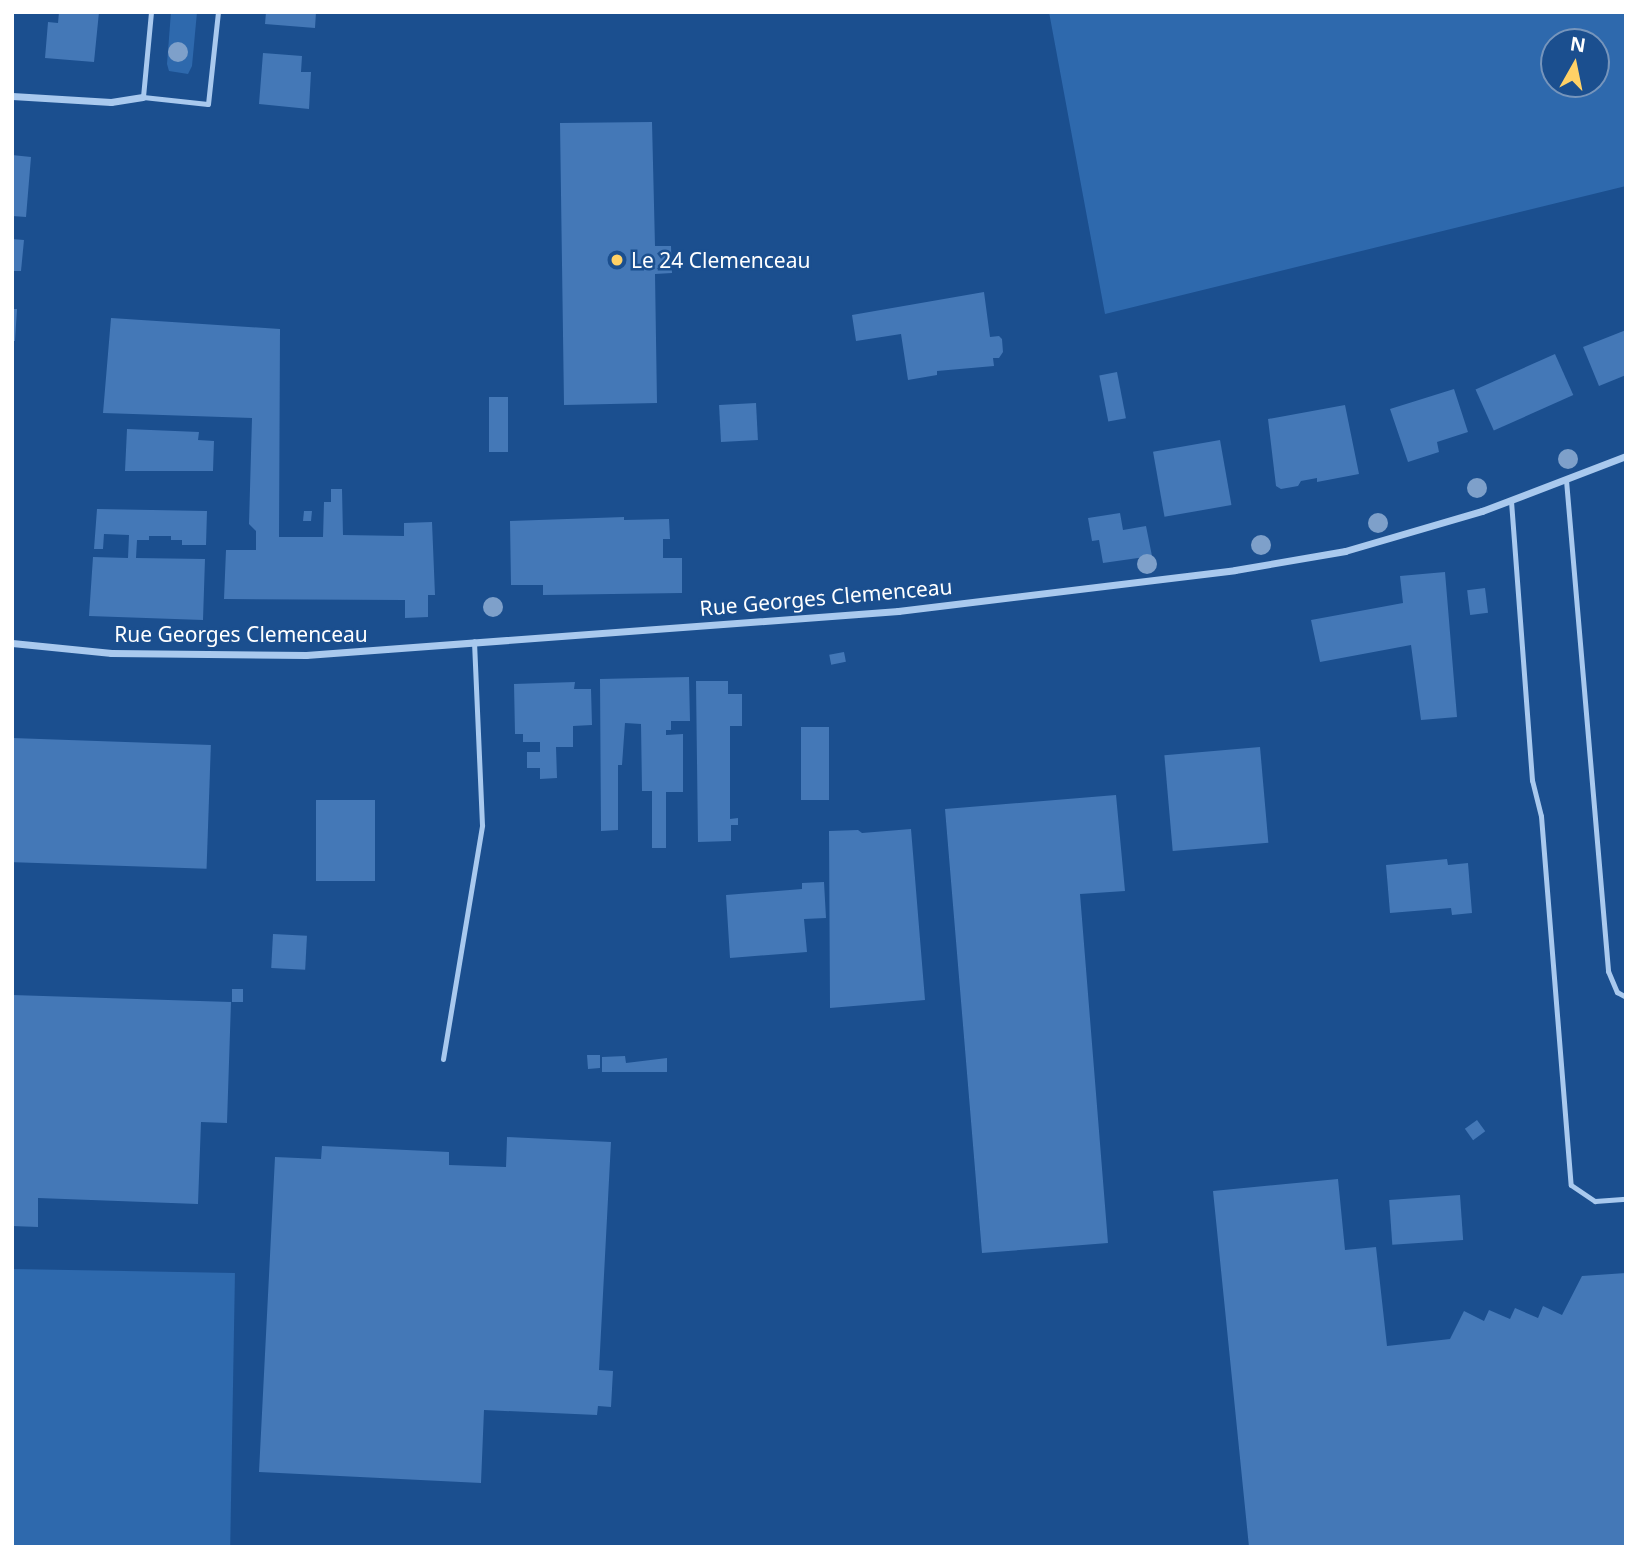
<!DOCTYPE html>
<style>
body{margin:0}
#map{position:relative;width:1638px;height:1559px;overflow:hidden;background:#1b4f8f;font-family:"Noto Sans",sans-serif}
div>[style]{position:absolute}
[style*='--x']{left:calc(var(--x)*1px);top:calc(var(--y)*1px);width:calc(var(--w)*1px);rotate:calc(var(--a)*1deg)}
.green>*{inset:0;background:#2e69ad;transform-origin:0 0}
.building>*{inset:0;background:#4478b7;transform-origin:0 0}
.lane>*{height:5px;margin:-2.5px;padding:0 2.5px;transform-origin:2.5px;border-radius:2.5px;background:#a9c9ee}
.street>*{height:7px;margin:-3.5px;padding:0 3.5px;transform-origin:3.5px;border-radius:3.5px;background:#a9c9ee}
.trees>*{width:20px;height:20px;margin:-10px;border-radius:50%;background:#7ea0ca}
.dots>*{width:19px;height:19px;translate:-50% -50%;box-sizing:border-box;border:4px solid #1b4f8f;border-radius:50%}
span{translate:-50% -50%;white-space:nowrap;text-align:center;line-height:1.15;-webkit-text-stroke:5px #1b4f8f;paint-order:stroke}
.poi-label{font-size:21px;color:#fff}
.left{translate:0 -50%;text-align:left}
.street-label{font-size:21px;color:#fff}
.frame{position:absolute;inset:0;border:14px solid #fff;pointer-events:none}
.north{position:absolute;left:1540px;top:28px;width:70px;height:70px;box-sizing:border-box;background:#1b4f8f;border:2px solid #7695bc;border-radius:50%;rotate:9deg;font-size:19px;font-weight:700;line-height:28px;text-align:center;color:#fff}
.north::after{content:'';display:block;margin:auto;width:24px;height:32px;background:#ffd166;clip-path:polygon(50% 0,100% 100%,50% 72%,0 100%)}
</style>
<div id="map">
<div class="green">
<div style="clip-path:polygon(171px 12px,197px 12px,192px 66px,188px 74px,169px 71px,167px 64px)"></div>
<div style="clip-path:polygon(evenodd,1049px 12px,1626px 12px,1626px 186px,1105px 314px,1049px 12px,1554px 42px,1596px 42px,1596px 84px,1554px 84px,1554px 42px)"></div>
<div style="left:12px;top:1269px;width:223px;height:278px;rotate:1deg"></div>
</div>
<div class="building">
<div style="clip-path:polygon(59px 12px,99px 12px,94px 62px,45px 58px,48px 22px,58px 23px)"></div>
<div style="clip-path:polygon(266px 12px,316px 12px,315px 28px,265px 24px)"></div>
<div style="clip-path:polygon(263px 53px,302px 56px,301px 72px,311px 72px,309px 109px,259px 104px)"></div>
<div style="clip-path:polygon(652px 122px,655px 246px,671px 246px,672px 273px,655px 274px,657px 403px,564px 405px,560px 123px)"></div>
<div style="clip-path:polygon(12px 155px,31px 157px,26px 217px,12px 216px)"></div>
<div style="clip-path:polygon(12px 239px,24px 240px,21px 271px,12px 271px)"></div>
<div style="clip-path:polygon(984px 292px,990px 337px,999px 336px,1002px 339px,1003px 352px,999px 358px,993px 358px,994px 366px,937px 371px,937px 375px,908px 380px,901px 334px,856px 341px,852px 315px)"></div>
<div style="clip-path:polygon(12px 309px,17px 309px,15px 341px,12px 341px)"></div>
<div style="clip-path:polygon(111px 318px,280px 329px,279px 537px,323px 537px,324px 502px,331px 502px,331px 489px,342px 489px,343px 535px,404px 536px,404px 523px,432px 522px,435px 595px,428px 595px,428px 617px,405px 618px,405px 600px,224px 599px,226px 550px,256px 550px,256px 531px,249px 524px,252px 418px,103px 413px)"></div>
<div style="clip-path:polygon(1626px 330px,1626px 375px,1599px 386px,1583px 347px)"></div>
<div style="left:1555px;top:354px;width:45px;height:87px;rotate:66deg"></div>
<div style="left:1117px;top:372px;width:47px;height:18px;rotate:79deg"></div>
<div style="clip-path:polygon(1454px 389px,1468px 432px,1437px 442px,1439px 452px,1408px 462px,1390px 409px)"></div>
<div style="left:489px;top:397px;width:19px;height:55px"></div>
<div style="left:756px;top:403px;width:37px;height:37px;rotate:87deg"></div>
<div style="clip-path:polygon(1345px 405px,1359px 474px,1317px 482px,1317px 478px,1301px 481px,1298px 486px,1281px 489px,1276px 486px,1268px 419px)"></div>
<div style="clip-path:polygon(127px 429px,199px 432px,198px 440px,214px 441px,213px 471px,125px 471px)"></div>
<div style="left:1220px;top:440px;width:66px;height:68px;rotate:80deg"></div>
<div style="clip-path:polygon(97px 509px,207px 511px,206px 545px,182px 545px,182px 540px,171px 540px,171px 536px,149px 536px,149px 540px,137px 540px,136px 558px,205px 559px,203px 620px,89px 616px,93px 557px,128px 558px,129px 535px,104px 534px,103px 549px,94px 549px)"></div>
<div style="clip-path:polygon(304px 511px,312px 511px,311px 521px,303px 521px)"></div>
<div style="clip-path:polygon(1120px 513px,1123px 530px,1146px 526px,1152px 556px,1103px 563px,1099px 540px,1092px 541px,1088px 518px)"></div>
<div style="clip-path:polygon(624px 517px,624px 520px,669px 519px,670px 539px,663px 539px,663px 558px,682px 558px,682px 593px,543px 595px,543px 585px,511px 585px,510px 521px)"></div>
<div style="clip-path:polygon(1445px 572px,1457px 717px,1421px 720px,1411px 645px,1320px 662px,1311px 620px,1403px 603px,1400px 576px)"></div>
<div style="left:1485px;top:588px;width:25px;height:18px;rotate:83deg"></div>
<div style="left:844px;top:652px;width:10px;height:15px;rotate:79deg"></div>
<div style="clip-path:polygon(689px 677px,690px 721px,671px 721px,671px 730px,666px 730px,666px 735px,683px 734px,683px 792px,666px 792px,666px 848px,652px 848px,652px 791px,642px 791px,641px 724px,625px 723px,622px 765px,618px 765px,618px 830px,601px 831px,600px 679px)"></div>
<div style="clip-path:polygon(696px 681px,728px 681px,728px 694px,742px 694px,742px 726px,730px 726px,730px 819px,738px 818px,738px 825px,731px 825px,731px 841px,698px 842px)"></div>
<div style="clip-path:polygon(575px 682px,574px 689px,591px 689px,592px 725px,573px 726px,573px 747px,556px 747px,557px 778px,540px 779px,540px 768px,527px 768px,527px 752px,540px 752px,540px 742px,523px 742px,523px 734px,515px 734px,514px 684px)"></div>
<div style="left:829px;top:727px;width:73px;height:28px;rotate:90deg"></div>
<div style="left:12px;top:738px;width:199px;height:124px;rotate:2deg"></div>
<div style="left:1260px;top:747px;width:96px;height:96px;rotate:85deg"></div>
<div style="clip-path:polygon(1116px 795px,1125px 891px,1080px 894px,1108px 1243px,982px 1253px,945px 809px)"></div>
<div style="left:316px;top:800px;width:59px;height:81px"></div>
<div style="clip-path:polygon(911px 829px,925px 1000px,830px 1008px,829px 831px,858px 830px,862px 833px)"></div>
<div style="clip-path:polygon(1447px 859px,1448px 865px,1468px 863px,1472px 913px,1452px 915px,1451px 908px,1390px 913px,1386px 865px)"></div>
<div style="clip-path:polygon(824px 882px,826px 918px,804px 919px,807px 952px,730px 958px,726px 895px,802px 889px,802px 883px)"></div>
<div style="left:273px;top:934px;width:34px;height:34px;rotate:3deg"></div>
<div style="left:232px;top:989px;width:11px;height:13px"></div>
<div style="clip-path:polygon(12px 995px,231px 1002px,227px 1123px,201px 1122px,198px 1204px,38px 1198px,38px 1227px,12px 1226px)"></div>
<div style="clip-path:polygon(587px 1055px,600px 1055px,600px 1068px,588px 1069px)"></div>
<div style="clip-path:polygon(625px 1056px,626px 1063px,667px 1058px,667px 1072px,602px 1072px,602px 1057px)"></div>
<div style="left:1477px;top:1120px;width:14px;height:15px;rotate:54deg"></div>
<div style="clip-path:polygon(507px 1137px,611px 1142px,599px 1370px,613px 1371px,611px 1407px,598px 1406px,597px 1415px,484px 1410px,481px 1483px,259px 1472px,275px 1157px,321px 1159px,322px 1146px,449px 1152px,449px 1165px,506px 1167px)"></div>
<div style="clip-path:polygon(1338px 1179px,1345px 1250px,1376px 1247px,1387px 1346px,1450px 1339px,1464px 1311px,1484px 1321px,1489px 1310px,1510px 1319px,1515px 1308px,1538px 1318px,1543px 1306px,1562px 1315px,1582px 1276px,1626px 1273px,1626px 1547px,1249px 1547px,1213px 1191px)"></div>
<div style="left:1460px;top:1195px;width:45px;height:71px;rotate:86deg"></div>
</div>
<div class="lane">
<div style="--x:151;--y:12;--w:85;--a:95.4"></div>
<div style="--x:143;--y:97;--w:65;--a:6.1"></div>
<div style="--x:208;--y:104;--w:93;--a:-83.8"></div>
<div style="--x:1566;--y:480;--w:493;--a:85.1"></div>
<div style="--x:1608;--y:971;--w:23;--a:67"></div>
<div style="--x:1617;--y:992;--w:10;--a:29"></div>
<div style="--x:1511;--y:501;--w:280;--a:85.7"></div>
<div style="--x:1532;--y:780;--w:37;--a:76"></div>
<div style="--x:1541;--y:816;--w:370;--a:85.4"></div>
<div style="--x:1571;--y:1185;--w:29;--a:34"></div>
<div style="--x:1595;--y:1201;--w:31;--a:-4"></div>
<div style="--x:443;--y:1059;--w:237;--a:-80.5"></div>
<div style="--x:482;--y:825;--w:184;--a:-92.5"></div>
</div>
<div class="street">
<div style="--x:12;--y:96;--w:99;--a:3.5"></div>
<div style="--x:111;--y:102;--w:32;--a:-9"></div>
<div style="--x:12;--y:643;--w:100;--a:5.8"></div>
<div style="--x:111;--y:653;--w:195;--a:0.6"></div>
<div style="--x:306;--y:655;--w:594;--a:-4.25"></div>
<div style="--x:898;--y:611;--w:339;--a:-6.9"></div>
<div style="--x:1235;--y:570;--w:112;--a:-9.8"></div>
<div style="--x:1345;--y:551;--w:143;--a:-16.3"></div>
<div style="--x:1482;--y:511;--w:154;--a:-20.9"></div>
</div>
<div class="trees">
<div style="left:178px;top:52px"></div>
<div style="left:1568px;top:459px"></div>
<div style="left:1477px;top:488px"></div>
<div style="left:1378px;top:523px"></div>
<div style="left:1261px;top:545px"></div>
<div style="left:1147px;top:564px"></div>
<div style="left:493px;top:607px"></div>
</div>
<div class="dots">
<div style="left:617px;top:260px;background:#ffd166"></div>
</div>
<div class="poi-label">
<span class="left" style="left:631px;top:260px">Le 24 Clemenceau</span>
</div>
<div class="street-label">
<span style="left:826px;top:597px;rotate:-5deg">Rue Georges Clemenceau</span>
<span style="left:241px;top:634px">Rue Georges Clemenceau</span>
</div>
<div class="frame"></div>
<div class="north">N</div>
</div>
